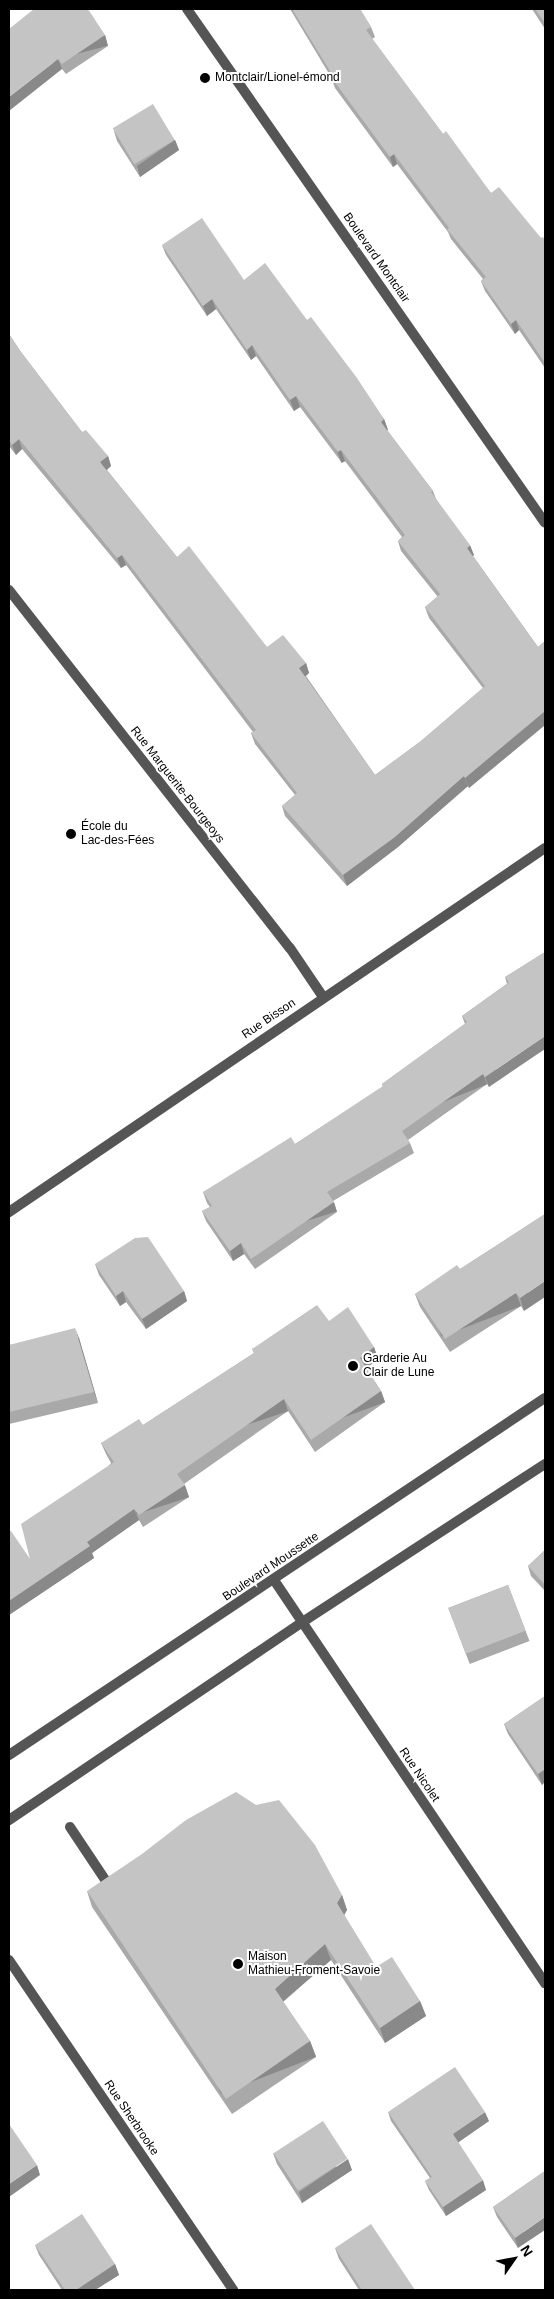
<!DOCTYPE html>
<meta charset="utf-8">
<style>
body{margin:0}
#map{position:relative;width:554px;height:2299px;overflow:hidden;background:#fff;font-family:Helvetica,sans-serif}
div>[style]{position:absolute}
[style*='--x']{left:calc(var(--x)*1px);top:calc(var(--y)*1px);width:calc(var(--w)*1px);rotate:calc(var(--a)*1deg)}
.service>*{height:10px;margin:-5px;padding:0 5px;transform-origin:5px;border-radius:5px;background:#555}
.minor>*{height:10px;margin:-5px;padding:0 5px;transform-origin:5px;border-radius:5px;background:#555}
.tertiary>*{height:10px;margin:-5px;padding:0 5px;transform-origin:5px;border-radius:5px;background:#555}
.wall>*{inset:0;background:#a9a9a9;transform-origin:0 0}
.shaded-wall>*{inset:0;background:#898989;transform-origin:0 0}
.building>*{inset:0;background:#c4c4c4;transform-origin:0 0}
.dots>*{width:14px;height:14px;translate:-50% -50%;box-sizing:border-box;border:2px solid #fff;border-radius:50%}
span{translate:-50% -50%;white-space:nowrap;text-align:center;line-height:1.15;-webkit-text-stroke:4px #fff;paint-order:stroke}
.poi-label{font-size:12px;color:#000}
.left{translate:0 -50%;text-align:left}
.street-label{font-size:12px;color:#000}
.frame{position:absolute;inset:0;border:10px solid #000;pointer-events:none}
.north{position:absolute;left:489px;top:2234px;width:50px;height:50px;-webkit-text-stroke:4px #fff;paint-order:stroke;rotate:57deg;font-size:14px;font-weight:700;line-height:20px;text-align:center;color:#000}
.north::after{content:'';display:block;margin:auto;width:18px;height:22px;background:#000;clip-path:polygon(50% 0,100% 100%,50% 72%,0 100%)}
</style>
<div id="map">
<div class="service">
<div style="--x:70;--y:1827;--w:69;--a:56.3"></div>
</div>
<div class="minor">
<div style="--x:187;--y:9;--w:626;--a:55.14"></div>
<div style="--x:9;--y:590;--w:455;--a:51.9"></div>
<div style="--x:290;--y:948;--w:59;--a:56"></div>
<div style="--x:9;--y:1212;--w:648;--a:-34.18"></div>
<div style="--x:274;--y:1580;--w:486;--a:56.1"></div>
<div style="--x:9;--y:1960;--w:399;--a:55.8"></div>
</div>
<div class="tertiary">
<div style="--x:9;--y:1755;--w:644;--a:-33.67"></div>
<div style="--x:9;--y:1820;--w:352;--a:-34"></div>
<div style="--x:301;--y:1623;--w:291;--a:-33.1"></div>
</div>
<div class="wall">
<div style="clip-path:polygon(290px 9px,360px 9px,371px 27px,375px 37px,372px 39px,443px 134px,491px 193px,541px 238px,545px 240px,545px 368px,519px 330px,515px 334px,485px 291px,481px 281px,483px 279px,451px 239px,448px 232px,397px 164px,393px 167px,335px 88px,331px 77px)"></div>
<div style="clip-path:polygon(532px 9px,545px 9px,545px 29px)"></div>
<div style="clip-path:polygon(9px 29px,105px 35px,108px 46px,66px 74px,62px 69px)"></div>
<div style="clip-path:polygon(114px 131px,175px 140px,179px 150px,140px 177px,117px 141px)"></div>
<div style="clip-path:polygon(162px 245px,244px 280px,307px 320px,384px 419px,388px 430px,387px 430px,433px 491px,436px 499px,474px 555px,473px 556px,538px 647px,545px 641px,545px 725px,469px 788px,468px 786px,398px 847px,347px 886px,285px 816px,282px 806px,295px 795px,255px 744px,251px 733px,253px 732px,126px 565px,121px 568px,22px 449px,16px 455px,9px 446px,9px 334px,21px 352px,82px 432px,108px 456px,111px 466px,107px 470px,177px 557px,267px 647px,306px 663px,309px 673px,306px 676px,375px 775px,421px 741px,483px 688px,429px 618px,425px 607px,438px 597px,401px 551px,398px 541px,402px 537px,345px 461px,342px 463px,300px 407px,294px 411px,256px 356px,251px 360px,216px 309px,207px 316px,166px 255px)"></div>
<div style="clip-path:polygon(545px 952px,489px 1087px,487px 1084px,408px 1140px,410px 1143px,414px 1153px,333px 1201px,337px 1212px,255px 1269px,244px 1254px,233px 1261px,206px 1221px,202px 1211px,210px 1207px,207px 1203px,203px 1192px,295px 1144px,383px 1087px,382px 1084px,465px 1024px,462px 1016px,507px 984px,505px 977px)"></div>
<div style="clip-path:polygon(545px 1214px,524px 1311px,521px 1306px,450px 1352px,420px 1307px,415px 1294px,460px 1269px)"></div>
<div style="clip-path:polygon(95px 1264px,184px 1291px,187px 1301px,146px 1329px,126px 1302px,120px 1306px,99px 1275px)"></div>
<div style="clip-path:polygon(329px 1321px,374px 1347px,378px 1359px,366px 1368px,381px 1391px,385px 1402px,315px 1452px,288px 1411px,184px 1484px,189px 1497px,143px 1527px,139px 1520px,92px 1553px,94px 1558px,9px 1615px,9px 1532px,30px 1559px,111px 1463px,106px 1454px,101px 1443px,143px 1425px,254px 1353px,252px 1349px)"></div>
<div style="clip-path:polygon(79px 1338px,98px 1403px,9px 1424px,9px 1345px)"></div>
<div style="clip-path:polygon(545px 1550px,545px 1591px,531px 1576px,528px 1566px)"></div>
<div style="left:508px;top:1585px;width:60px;height:64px;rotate:69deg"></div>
<div style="clip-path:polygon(545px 1696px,542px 1785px,508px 1734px,504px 1724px)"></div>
<div style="clip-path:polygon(87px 1891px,342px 1895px,347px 1910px,344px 1915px,376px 1967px,420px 2001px,426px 2016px,385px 2043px,331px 1960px,283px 2002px,310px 2041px,316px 2057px,232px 2114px,92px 1907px)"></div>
<div style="clip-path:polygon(388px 2112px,489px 2121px,458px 2142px,486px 2190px,446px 2216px,429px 2190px,425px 2181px,430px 2178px,391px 2121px)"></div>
<div style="clip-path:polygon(273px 2153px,352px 2170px,302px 2203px,277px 2164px)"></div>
<div style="clip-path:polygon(545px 2171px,518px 2248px,497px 2217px,493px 2207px)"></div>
<div style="clip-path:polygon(35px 2245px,115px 2264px,119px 2275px,95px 2290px,62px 2290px,39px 2255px)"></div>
<div style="clip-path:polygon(335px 2248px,415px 2290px,359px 2290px,339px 2259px)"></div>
</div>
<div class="shaded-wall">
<div style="left:105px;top:35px;width:11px;height:52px;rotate:75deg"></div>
<div style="clip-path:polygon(58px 59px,62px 69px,9px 111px,9px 97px)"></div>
<div style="clip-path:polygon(175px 140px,179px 150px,140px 177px,137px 166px)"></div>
<div style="clip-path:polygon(394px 154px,397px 164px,393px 167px,390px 157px)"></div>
<div style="clip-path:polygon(212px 299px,216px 309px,207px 316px,203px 306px)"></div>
<div style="clip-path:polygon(516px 320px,519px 330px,515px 334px,511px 324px)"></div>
<div style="clip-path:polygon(252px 345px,256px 356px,251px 360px,247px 350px)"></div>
<div style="clip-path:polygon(296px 396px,300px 407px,294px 411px,290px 400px)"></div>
<div style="clip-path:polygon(384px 419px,388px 430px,385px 432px,381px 422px)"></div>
<div style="clip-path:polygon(19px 439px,22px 449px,16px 455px,12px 445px)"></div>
<div style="left:341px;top:450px;width:12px;height:4px;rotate:70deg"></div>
<div style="clip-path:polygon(108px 456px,111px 466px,104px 472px,100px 462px)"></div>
<div style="clip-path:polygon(470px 545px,474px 555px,470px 558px,467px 548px)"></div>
<div style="clip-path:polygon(122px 555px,126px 565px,121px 568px,117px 558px)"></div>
<div style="clip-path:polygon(306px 663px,309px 673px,303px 678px,299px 668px)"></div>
<div style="clip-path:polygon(545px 711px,545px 725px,469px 788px,465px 778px)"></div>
<div style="clip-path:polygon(464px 776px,468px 786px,398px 847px,347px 886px,343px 875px)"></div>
<div style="clip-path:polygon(545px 1036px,545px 1049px,489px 1087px,485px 1077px)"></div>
<div style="left:483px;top:1074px;width:11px;height:99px;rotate:68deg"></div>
<div style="left:334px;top:1202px;width:10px;height:101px;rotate:73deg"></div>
<div style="clip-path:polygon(241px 1243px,244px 1254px,233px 1261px,230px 1251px)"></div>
<div style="clip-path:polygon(545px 1281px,545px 1297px,524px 1311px,520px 1298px)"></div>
<div style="clip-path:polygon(123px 1291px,126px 1302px,120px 1306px,116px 1296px)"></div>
<div style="clip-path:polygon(184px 1291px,187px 1301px,146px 1329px,142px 1319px)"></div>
<div style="left:516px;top:1293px;width:14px;height:85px;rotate:69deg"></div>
<div style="clip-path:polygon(75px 1328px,79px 1338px,98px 1403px,94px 1392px)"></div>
<div style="clip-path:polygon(374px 1347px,378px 1359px,364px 1370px,360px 1358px)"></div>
<div style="left:381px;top:1391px;width:12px;height:85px;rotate:70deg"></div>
<div style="left:284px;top:1399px;width:13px;height:131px;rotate:72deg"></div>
<div style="left:185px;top:1485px;width:13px;height:55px;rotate:72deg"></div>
<div style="clip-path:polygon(134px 1509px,139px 1520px,92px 1553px,94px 1558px,9px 1615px,9px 1601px,87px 1542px)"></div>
<div style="clip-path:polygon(545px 1769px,545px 1782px,542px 1785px,538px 1774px)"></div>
<div style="clip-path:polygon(342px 1895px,347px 1910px,342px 1919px,337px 1903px)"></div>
<div style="clip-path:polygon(325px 1944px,331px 1960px,280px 2004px,275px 1989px)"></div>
<div style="clip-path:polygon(420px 2001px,426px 2016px,385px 2043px,380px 2028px)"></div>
<div style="left:310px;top:2041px;width:17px;height:102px;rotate:69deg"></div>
<div style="clip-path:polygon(485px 2112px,489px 2121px,456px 2144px,453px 2134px)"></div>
<div style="clip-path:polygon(348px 2159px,352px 2170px,302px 2203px,299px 2192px)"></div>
<div style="clip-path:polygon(37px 2165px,40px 2175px,9px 2197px,9px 2184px)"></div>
<div style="clip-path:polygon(483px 2180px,486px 2190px,446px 2216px,443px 2207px)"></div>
<div style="clip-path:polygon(545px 2217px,545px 2230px,518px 2248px,515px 2238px)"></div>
<div style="clip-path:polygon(115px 2264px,119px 2275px,95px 2290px,76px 2290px)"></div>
</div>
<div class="building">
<div style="clip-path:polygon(34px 9px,88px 9px,105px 35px,62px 64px,58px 59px,9px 97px,9px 29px)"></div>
<div style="clip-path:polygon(292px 9px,360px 9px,371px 27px,366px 30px,443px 134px,446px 131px,491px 193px,499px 187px,541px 238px,543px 237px,545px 240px,545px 363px,516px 320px,511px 324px,481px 281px,486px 277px,447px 229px,449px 228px,394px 154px,390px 157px,331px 77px,333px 76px)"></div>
<div style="clip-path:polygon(535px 9px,545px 9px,545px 23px)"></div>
<div style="left:153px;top:104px;width:42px;height:47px;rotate:59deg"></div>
<div style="clip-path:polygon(202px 218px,244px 280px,265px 263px,307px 320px,311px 317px,357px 378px,384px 419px,381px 422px,433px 491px,431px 492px,470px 545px,467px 548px,538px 647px,545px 641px,545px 711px,465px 778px,464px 776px,395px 837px,343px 875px,282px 806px,297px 793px,251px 733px,256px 730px,122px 555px,117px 558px,19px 439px,12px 445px,9px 440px,9px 334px,21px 352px,82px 432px,86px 430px,108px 456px,100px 462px,177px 557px,189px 546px,267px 647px,283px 635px,306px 663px,299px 668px,375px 775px,421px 741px,485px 686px,425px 607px,440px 594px,398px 541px,405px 535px,341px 450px,338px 452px,296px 396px,290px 400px,252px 345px,247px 350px,212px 299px,203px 306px,162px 245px)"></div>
<div style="clip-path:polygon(545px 952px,545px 1036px,485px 1077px,483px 1074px,402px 1131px,410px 1143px,327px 1192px,334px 1202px,251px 1259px,241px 1243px,230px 1251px,202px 1211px,212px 1206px,203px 1192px,291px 1137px,295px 1144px,383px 1086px,382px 1084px,467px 1022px,462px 1016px,509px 982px,505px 977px)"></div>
<div style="clip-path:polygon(545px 1214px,545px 1281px,520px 1298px,516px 1293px,445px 1339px,415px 1294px,457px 1265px,460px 1269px)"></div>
<div style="clip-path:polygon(148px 1237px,184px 1291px,142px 1319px,123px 1291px,116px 1296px,95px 1264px,135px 1238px)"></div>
<div style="clip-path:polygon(317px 1305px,329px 1321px,348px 1307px,374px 1347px,360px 1358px,381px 1391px,311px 1440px,284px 1399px,177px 1474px,185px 1485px,139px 1515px,134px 1509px,87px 1542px,90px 1546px,9px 1601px,9px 1532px,11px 1531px,30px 1559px,21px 1524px,114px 1462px,101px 1443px,139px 1419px,143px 1425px,254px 1353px,252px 1349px)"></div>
<div style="clip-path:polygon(75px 1328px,94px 1392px,9px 1412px,9px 1345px)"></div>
<div style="clip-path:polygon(545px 1550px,545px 1585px,528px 1566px)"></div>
<div style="left:508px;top:1585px;width:49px;height:64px;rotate:69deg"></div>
<div style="clip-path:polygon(545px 1696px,545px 1769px,538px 1774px,504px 1724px)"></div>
<div style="clip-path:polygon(236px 1792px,256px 1805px,279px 1800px,315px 1845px,342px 1895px,337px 1903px,376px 1967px,392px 1957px,420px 2001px,380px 2028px,325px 1944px,275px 1989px,310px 2041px,226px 2099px,87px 1891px,142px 1854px,186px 1820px)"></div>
<div style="clip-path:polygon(455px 2067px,485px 2112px,453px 2134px,483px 2180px,443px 2207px,425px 2181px,432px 2177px,388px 2112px)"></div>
<div style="left:323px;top:2121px;width:45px;height:59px;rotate:57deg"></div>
<div style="clip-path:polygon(9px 2124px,37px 2165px,9px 2184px)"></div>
<div style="clip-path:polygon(545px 2171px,545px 2217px,515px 2238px,493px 2207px)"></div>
<div style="clip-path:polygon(82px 2214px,115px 2264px,76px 2290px,65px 2290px,35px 2245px)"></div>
<div style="clip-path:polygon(371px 2224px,415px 2290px,362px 2290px,335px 2248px)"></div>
</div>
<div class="dots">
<div style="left:205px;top:78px;background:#000"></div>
<div style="left:71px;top:834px;background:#000"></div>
<div style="left:353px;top:1366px;background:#000"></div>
<div style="left:238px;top:1964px;background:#000"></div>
</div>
<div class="poi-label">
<span class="left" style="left:215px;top:78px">Montclair/Lionel-émond</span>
<span class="left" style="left:81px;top:834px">École du<br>Lac-des-Fées</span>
<span class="left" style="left:363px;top:1366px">Garderie Au<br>Clair de Lune</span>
<span class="left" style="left:248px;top:1964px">Maison<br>Mathieu-Froment-Savoie</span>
</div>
<div class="street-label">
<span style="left:376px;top:258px;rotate:55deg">Boulevard Montclair</span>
<span style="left:177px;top:785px;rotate:52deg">Rue Marguerite-Bourgeoys</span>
<span style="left:269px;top:1019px;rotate:-34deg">Rue Bisson</span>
<span style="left:271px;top:1567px;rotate:-34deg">Boulevard Moussette</span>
<span style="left:419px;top:1775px;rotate:56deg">Rue Nicolet</span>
<span style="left:131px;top:2118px;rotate:56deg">Rue Sherbrooke</span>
</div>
<div class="frame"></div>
<div class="north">N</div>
</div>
